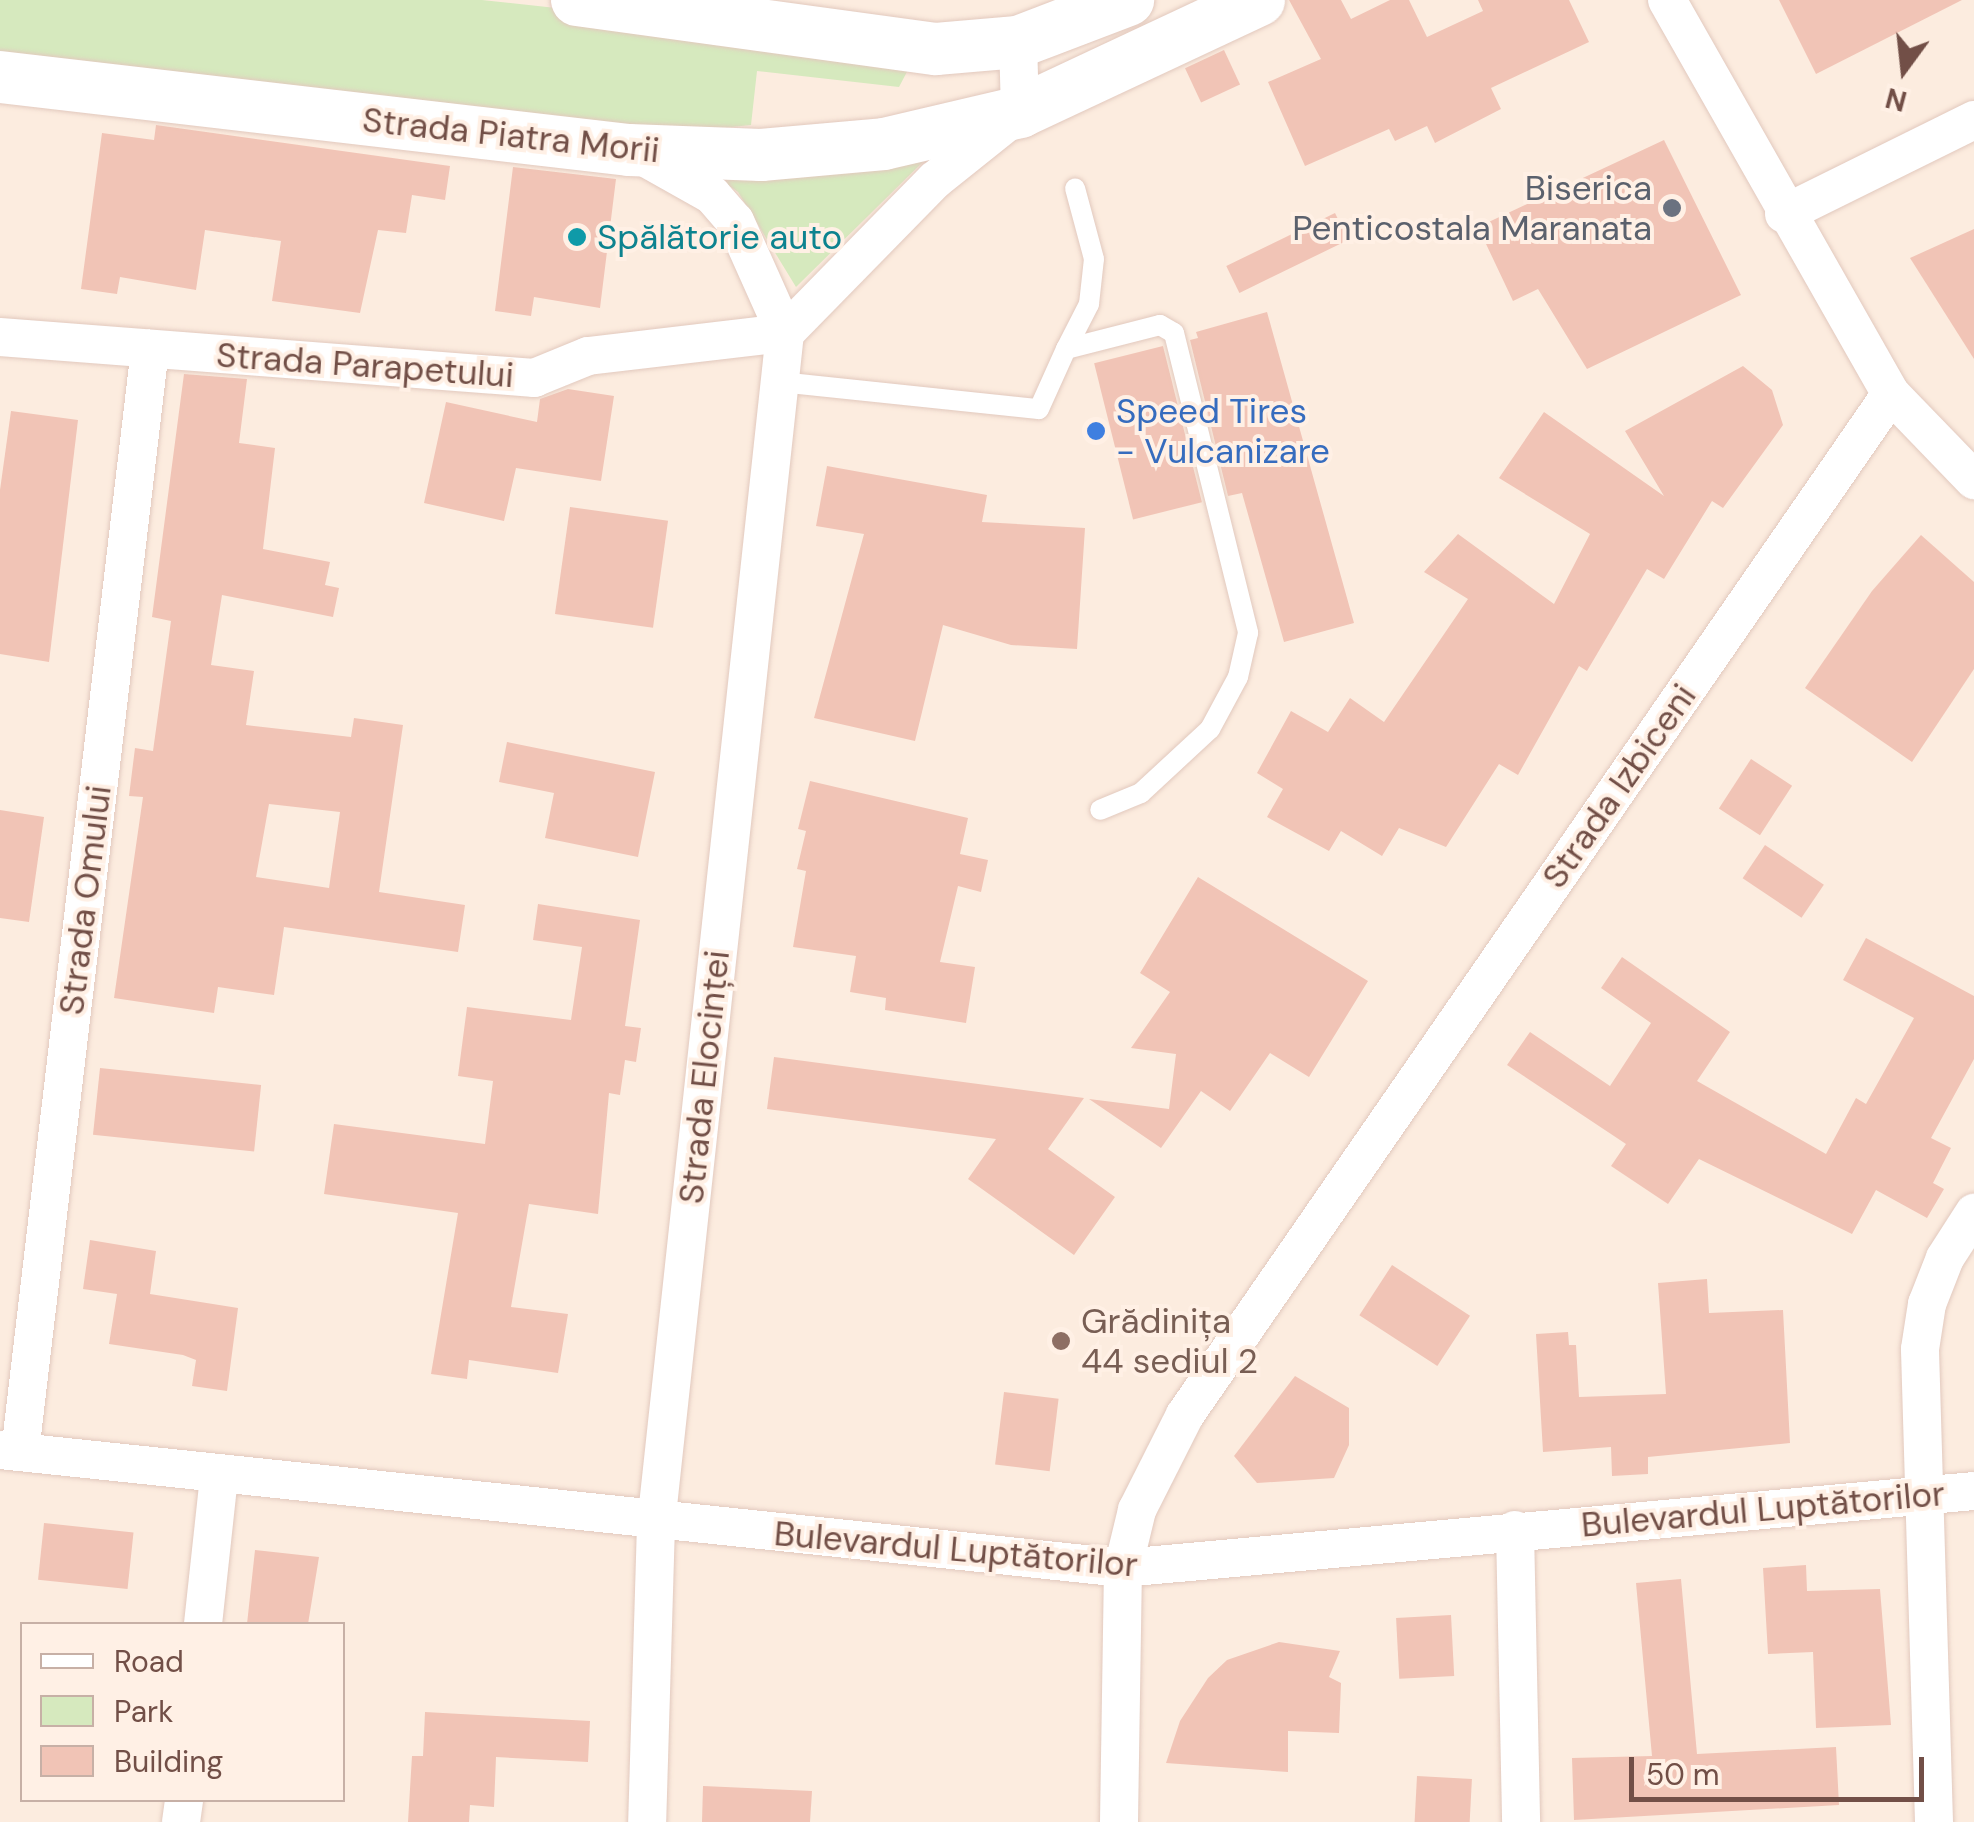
<!DOCTYPE html>
<meta charset="utf-8">
<style>
body{margin:0}
#map{position:relative;width:1974px;height:1822px;overflow:hidden;background:#fcecdf;font-family:"DM Sans",sans-serif}
div>[style]{position:absolute}
[style*='--x']{left:calc(var(--x)*1px);top:calc(var(--y)*1px);width:calc(var(--w)*1px);rotate:calc(var(--a)*1deg)}
.green>*{inset:0;background:#d6e9be}
.building>*{inset:0;background:#f1c4b6;transform-origin:0 0}
.roads{filter:drop-shadow(0 0 2px #e2c9be) drop-shadow(0 0 2px #e2c9be)}
.lane>*{height:20px;margin:-10px;padding:0 10px;transform-origin:10px;border-radius:10px;background:#fff}
.street>*{height:38px;margin:-19px;padding:0 19px;transform-origin:19px;border-radius:19px;background:#fff}
.secondary>*{height:52px;margin:-26px;padding:0 26px;transform-origin:26px;border-radius:26px;background:#fff}
.dots>*{width:28px;height:28px;translate:-50% -50%;box-sizing:border-box;border:5px solid #fff0e5;border-radius:50%}
span{translate:-50% -50%;white-space:nowrap;text-align:center;line-height:1.15;-webkit-text-stroke:8px #fff0e5;paint-order:stroke}
.street-label{font-size:35px;color:#724f47}
.worship-label{font-size:35px;color:#5b616d}
.right{translate:-100% -50%;text-align:right}
.culture-label{font-size:35px;color:#0d838f}
.left{translate:0 -50%;text-align:left}
.shop-label{font-size:35px;color:#366cbe}
.education-label{font-size:35px;color:#785e54}
.legend{position:absolute;left:20px;top:1622px;width:325px;height:180px;box-sizing:border-box;background:#fff0e5;border:2px solid #c7b0a6;margin:0;padding:12px 18px;list-style:none;font-size:30px;color:#724f47}
.legend li{display:flex;align-items:center;gap:20px;height:50px}
.legend b{width:50px;border:2px solid #c7b0a6}
.north{position:absolute;left:1854px;top:20px;width:100px;height:100px;-webkit-text-stroke:8px #fff0e5;paint-order:stroke;rotate:195deg;font-size:28px;font-weight:700;line-height:40px;text-align:center;color:#724f47}
.north::after{content:'';display:block;margin:auto;width:35px;height:45px;background:#724f47;clip-path:polygon(50% 0,100% 100%,50% 72%,0 100%)}
.scale{position:absolute;left:1629px;top:1757px;width:295px;height:45px;box-sizing:border-box;border:5px solid #724f47;border-top:0;padding-left:12px;font-size:30px;line-height:35px;white-space:nowrap;color:#724f47;-webkit-text-stroke:8px #fff0e5;paint-order:stroke}
</style>
<div id="map">
<div class="green">
<div style="clip-path:polygon(0 0,482px 0,758px 30px,909px 68px,899px 87px,757px 71px,751px 125px,673px 133px,0 56px)"></div>
<div style="clip-path:polygon(936px 149px,796px 287px,738px 192px,698px 163px)"></div>
</div>
<div class="building">
<div style="clip-path:polygon(1289px 0,1341px 0,1351px 19px,1390px 0,1409px 0,1427px 37px,1483px 11px,1478px 0,1569px 0,1589px 42px,1491px 88px,1501px 109px,1435px 143px,1427px 126px,1395px 141px,1389px 129px,1305px 166px,1268px 82px,1321px 59px)"></div>
<div style="clip-path:polygon(1779px 0,1962px 0,1816px 74px)"></div>
<div style="left:1224px;top:50px;width:38px;height:43px;rotate:65deg"></div>
<div style="clip-path:polygon(156px 125px,450px 166px,445px 200px,412px 195px,406px 233px,378px 230px,360px 313px,272px 301px,281px 241px,205px 230px,196px 290px,120px 277px,117px 294px,81px 289px,102px 133px,154px 140px)"></div>
<div style="clip-path:polygon(1664px 140px,1741px 295px,1587px 369px,1538px 289px,1513px 301px,1478px 227px)"></div>
<div style="clip-path:polygon(513px 167px,616px 179px,600px 308px,534px 297px,531px 316px,495px 311px)"></div>
<div style="left:1335px;top:213px;width:30px;height:121px;rotate:64deg"></div>
<div style="clip-path:polygon(1974px 229px,1974px 359px,1910px 258px)"></div>
<div style="clip-path:polygon(1267px 312px,1354px 623px,1284px 642px,1242px 493px,1228px 496px,1190px 340px,1198px 338px,1196px 332px)"></div>
<div style="left:1163px;top:346px;width:161px;height:71px;rotate:76deg"></div>
<div style="clip-path:polygon(1743px 366px,1772px 390px,1783px 425px,1723px 508px,1712px 501px,1664px 579px,1647px 569px,1587px 671px,1579px 666px,1518px 775px,1499px 764px,1446px 847px,1399px 828px,1382px 856px,1341px 831px,1329px 851px,1267px 817px,1283px 789px,1257px 773px,1291px 711px,1328px 732px,1350px 698px,1384px 722px,1468px 599px,1424px 572px,1458px 534px,1554px 604px,1590px 534px,1499px 478px,1544px 412px,1664px 496px,1625px 431px)"></div>
<div style="clip-path:polygon(evenodd,184px 374px,247px 379px,239px 443px,275px 448px,263px 549px,330px 562px,325px 585px,339px 588px,333px 617px,222px 595px,211px 665px,254px 671px,246px 725px,351px 737px,354px 718px,403px 725px,379px 892px,465px 905px,458px 952px,284px 927px,274px 995px,218px 987px,214px 1013px,114px 998px,143px 797px,129px 796px,135px 748px,153px 751px,171px 621px,152px 617px,184px 374px,269px 804px,340px 812px,329px 888px,256px 877px,269px 804px)"></div>
<div style="clip-path:polygon(568px 389px,614px 396px,601px 481px,516px 468px,504px 521px,424px 503px,446px 402px,537px 422px,540px 399px)"></div>
<div style="clip-path:polygon(11px 411px,78px 420px,49px 662px,0 654px,0 490px)"></div>
<div style="clip-path:polygon(827px 466px,987px 495px,982px 522px,1085px 528px,1077px 649px,1011px 645px,943px 625px,915px 741px,814px 718px,864px 534px,816px 526px)"></div>
<div style="left:570px;top:507px;width:99px;height:108px;rotate:8deg"></div>
<div style="clip-path:polygon(1921px 535px,1974px 582px,1974px 669px,1912px 762px,1805px 688px,1872px 591px)"></div>
<div style="clip-path:polygon(507px 742px,655px 772px,638px 857px,545px 838px,554px 793px,499px 782px)"></div>
<div style="left:1751px;top:759px;width:49px;height:59px;rotate:33deg"></div>
<div style="clip-path:polygon(810px 781px,968px 818px,960px 854px,988px 860px,981px 892px,958px 886px,940px 962px,975px 967px,966px 1023px,885px 1010px,886px 998px,850px 992px,856px 956px,793px 947px,806px 871px,797px 869px,806px 831px,798px 829px)"></div>
<div style="clip-path:polygon(0 810px,44px 817px,29px 922px,0 918px)"></div>
<div style="left:1765px;top:845px;width:71px;height:40px;rotate:34deg"></div>
<div style="clip-path:polygon(1198px 877px,1368px 981px,1309px 1077px,1270px 1053px,1230px 1111px,1201px 1091px,1161px 1148px,1089px 1099px,1169px 1109px,1176px 1054px,1131px 1048px,1170px 992px,1140px 973px)"></div>
<div style="clip-path:polygon(538px 904px,640px 920px,625px 1026px,641px 1028px,636px 1062px,625px 1060px,620px 1095px,609px 1093px,598px 1214px,529px 1204px,511px 1307px,568px 1314px,558px 1373px,469px 1360px,467px 1379px,431px 1374px,458px 1213px,324px 1194px,334px 1124px,485px 1144px,493px 1081px,458px 1076px,467px 1007px,571px 1020px,582px 947px,533px 940px)"></div>
<div style="clip-path:polygon(1866px 938px,1974px 996px,1974px 1059px,1931px 1138px,1951px 1148px,1933px 1183px,1944px 1189px,1927px 1218px,1876px 1190px,1852px 1234px,1699px 1159px,1668px 1204px,1611px 1166px,1626px 1144px,1507px 1065px,1530px 1032px,1610px 1086px,1651px 1023px,1601px 988px,1622px 957px,1730px 1032px,1697px 1081px,1826px 1154px,1856px 1098px,1866px 1104px,1914px 1018px,1843px 980px)"></div>
<div style="clip-path:polygon(774px 1057px,1084px 1098px,1048px 1149px,1115px 1197px,1074px 1255px,968px 1179px,996px 1139px,767px 1109px)"></div>
<div style="left:100px;top:1068px;width:162px;height:67px;rotate:6deg"></div>
<div style="clip-path:polygon(90px 1240px,156px 1251px,150px 1294px,238px 1308px,227px 1391px,192px 1386px,196px 1360px,183px 1355px,109px 1344px,117px 1294px,83px 1289px)"></div>
<div style="left:1392px;top:1265px;width:93px;height:60px;rotate:33deg"></div>
<div style="clip-path:polygon(1707px 1279px,1709px 1313px,1783px 1310px,1790px 1443px,1648px 1457px,1648px 1474px,1612px 1476px,1611px 1447px,1543px 1452px,1536px 1334px,1568px 1332px,1569px 1345px,1576px 1345px,1579px 1397px,1666px 1394px,1658px 1283px)"></div>
<div style="clip-path:polygon(1295px 1376px,1349px 1408px,1349px 1445px,1334px 1478px,1257px 1483px,1234px 1456px)"></div>
<div style="left:1004px;top:1392px;width:55px;height:73px;rotate:7deg"></div>
<div style="left:44px;top:1523px;width:90px;height:57px;rotate:6deg"></div>
<div style="clip-path:polygon(255px 1550px,319px 1557px,308px 1624px,247px 1624px)"></div>
<div style="clip-path:polygon(1806px 1565px,1807px 1591px,1880px 1589px,1891px 1725px,1816px 1728px,1813px 1652px,1768px 1654px,1763px 1568px)"></div>
<div style="clip-path:polygon(1681px 1579px,1697px 1754px,1836px 1747px,1839px 1805px,1574px 1820px,1572px 1758px,1652px 1756px,1636px 1583px)"></div>
<div style="left:1451px;top:1615px;width:61px;height:55px;rotate:87deg"></div>
<div style="clip-path:polygon(1279px 1642px,1340px 1651px,1329px 1677px,1341px 1683px,1339px 1733px,1288px 1731px,1288px 1772px,1166px 1763px,1180px 1721px,1208px 1678px,1227px 1660px)"></div>
<div style="clip-path:polygon(425px 1712px,590px 1721px,588px 1762px,496px 1757px,494px 1807px,470px 1805px,469px 1822px,408px 1822px,412px 1756px,423px 1756px)"></div>
<div style="left:1417px;top:1776px;width:55px;height:46px;rotate:3deg"></div>
<div style="clip-path:polygon(703px 1786px,812px 1791px,810px 1822px,702px 1822px)"></div>
</div>
<div class="roads">
<div class="lane">
<div style="--x:1066;--y:349;--w:51;--a:-62.9"></div>
<div style="--x:1089;--y:304;--w:45;--a:-83.7"></div>
<div style="--x:1094;--y:259;--w:73;--a:-105"></div>
<div style="--x:780;--y:382;--w:260;--a:6"></div>
<div style="--x:1039;--y:409;--w:66;--a:-65.8"></div>
<div style="--x:1066;--y:349;--w:97;--a:-14.3"></div>
<div style="--x:1160;--y:325;--w:16;--a:30"></div>
<div style="--x:1174;--y:333;--w:309;--a:76.1"></div>
<div style="--x:1248;--y:633;--w:45;--a:102.8"></div>
<div style="--x:1238;--y:677;--w:59;--a:118.3"></div>
<div style="--x:1210;--y:729;--w:94;--a:137.2"></div>
<div style="--x:1141;--y:793;--w:44;--a:157.5"></div>
</div>
<div class="street">
<div style="--x:1667;--y:0;--w:453;--a:60.4"></div>
<div style="--x:1891;--y:394;--w:120;--a:46"></div>
<div style="--x:644;--y:157;--w:78;--a:29.2"></div>
<div style="--x:712;--y:195;--w:35;--a:49"></div>
<div style="--x:735;--y:221;--w:123;--a:65.9"></div>
<div style="--x:785;--y:333;--w:1198;--a:96.18"></div>
<div style="--x:656;--y:1524;--w:298;--a:91.7"></div>
<div style="--x:1784;--y:214;--w:212;--a:-26.3"></div>
<div style="--x:785;--y:333;--w:214;--a:-45.6"></div>
<div style="--x:935;--y:180;--w:109;--a:-38.7"></div>
<div style="--x:1020;--y:112;--w:70;--a:-91.6"></div>
<div style="--x:0;--y:337;--w:536;--a:4.39"></div>
<div style="--x:534;--y:378;--w:58;--a:-22.2"></div>
<div style="--x:588;--y:356;--w:198;--a:-6.7"></div>
<div style="--x:0;--y:1450;--w:1129;--a:6"></div>
<div style="--x:1123;--y:1568;--w:854;--a:-5.17"></div>
<div style="--x:20;--y:1452;--w:1111;--a:-83.28"></div>
<div style="--x:1515;--y:1530;--w:292;--a:88.8"></div>
<div style="--x:203;--y:1624;--w:149;--a:-83.8"></div>
<div style="--x:181;--y:1822;--w:22;--a:-82"></div>
<div style="--x:1119;--y:1822;--w:254;--a:-89.1"></div>
<div style="--x:1123;--y:1568;--w:60;--a:-76.4"></div>
<div style="--x:1137;--y:1510;--w:106;--a:-63.2"></div>
<div style="--x:1185;--y:1415;--w:1241;--a:-55.34"></div>
<div style="--x:1934;--y:1822;--w:473;--a:-91.7"></div>
<div style="--x:1920;--y:1349;--w:46;--a:-81.2"></div>
<div style="--x:1927;--y:1304;--w:49;--a:-68.6"></div>
<div style="--x:1945;--y:1258;--w:54;--a:-57.2"></div>
</div>
<div class="secondary">
<div style="--x:577;--y:0;--w:362;--a:7.8"></div>
<div style="--x:936;--y:49;--w:82;--a:-4.9"></div>
<div style="--x:1018;--y:42;--w:118;--a:-20.9"></div>
<div style="--x:0;--y:77;--w:633;--a:6.62"></div>
<div style="--x:629;--y:150;--w:132;--a:2.2"></div>
<div style="--x:761;--y:155;--w:123;--a:-5.1"></div>
<div style="--x:884;--y:144;--w:140;--a:-13.2"></div>
<div style="--x:1020;--y:112;--w:264;--a:-25.1"></div>
</div>
</div>
<div class="dots">
<div style="left:1672px;top:208px;background:#6b7280"></div>
<div style="left:577px;top:237px;background:#0f9aa8"></div>
<div style="left:1096px;top:431px;background:#3f7fe0"></div>
<div style="left:1061px;top:1341px;background:#8d6e63"></div>
</div>
<div class="street-label">
<span style="left:511px;top:135px;rotate:6deg">Strada Piatra Morii</span>
<span style="left:365px;top:365px;rotate:4deg">Strada Parapetului</span>
<span style="left:1619px;top:786px;rotate:-55deg">Strada Izbiceni</span>
<span style="left:85px;top:900px;rotate:-83deg">Strada Omului</span>
<span style="left:704px;top:1077px;rotate:-84deg">Strada Elocinței</span>
<span style="left:1763px;top:1509px;rotate:-5deg">Bulevardul Luptătorilor</span>
<span style="left:956px;top:1549px;rotate:5deg">Bulevardul Luptătorilor</span>
</div>
<div class="worship-label">
<span class="right" style="left:1652px;top:208px">Biserica<br>Penticostala Maranata</span>
</div>
<div class="culture-label">
<span class="left" style="left:597px;top:237px">Spălătorie auto</span>
</div>
<div class="shop-label">
<span class="left" style="left:1116px;top:431px">Speed Tires<br>- Vulcanizare</span>
</div>
<div class="education-label">
<span class="left" style="left:1081px;top:1341px">Grădinița<br>44 sediul 2</span>
</div>
<ul class="legend">
<li><b style="height:12px;background:#fff"></b>Road</li>
<li><b style="height:28px;background:#d6e9be"></b>Park</li>
<li><b style="height:28px;background:#f1c4b6"></b>Building</li>
</ul>
<div class="north">N</div>
<div class="scale">50 m</div>
</div>
